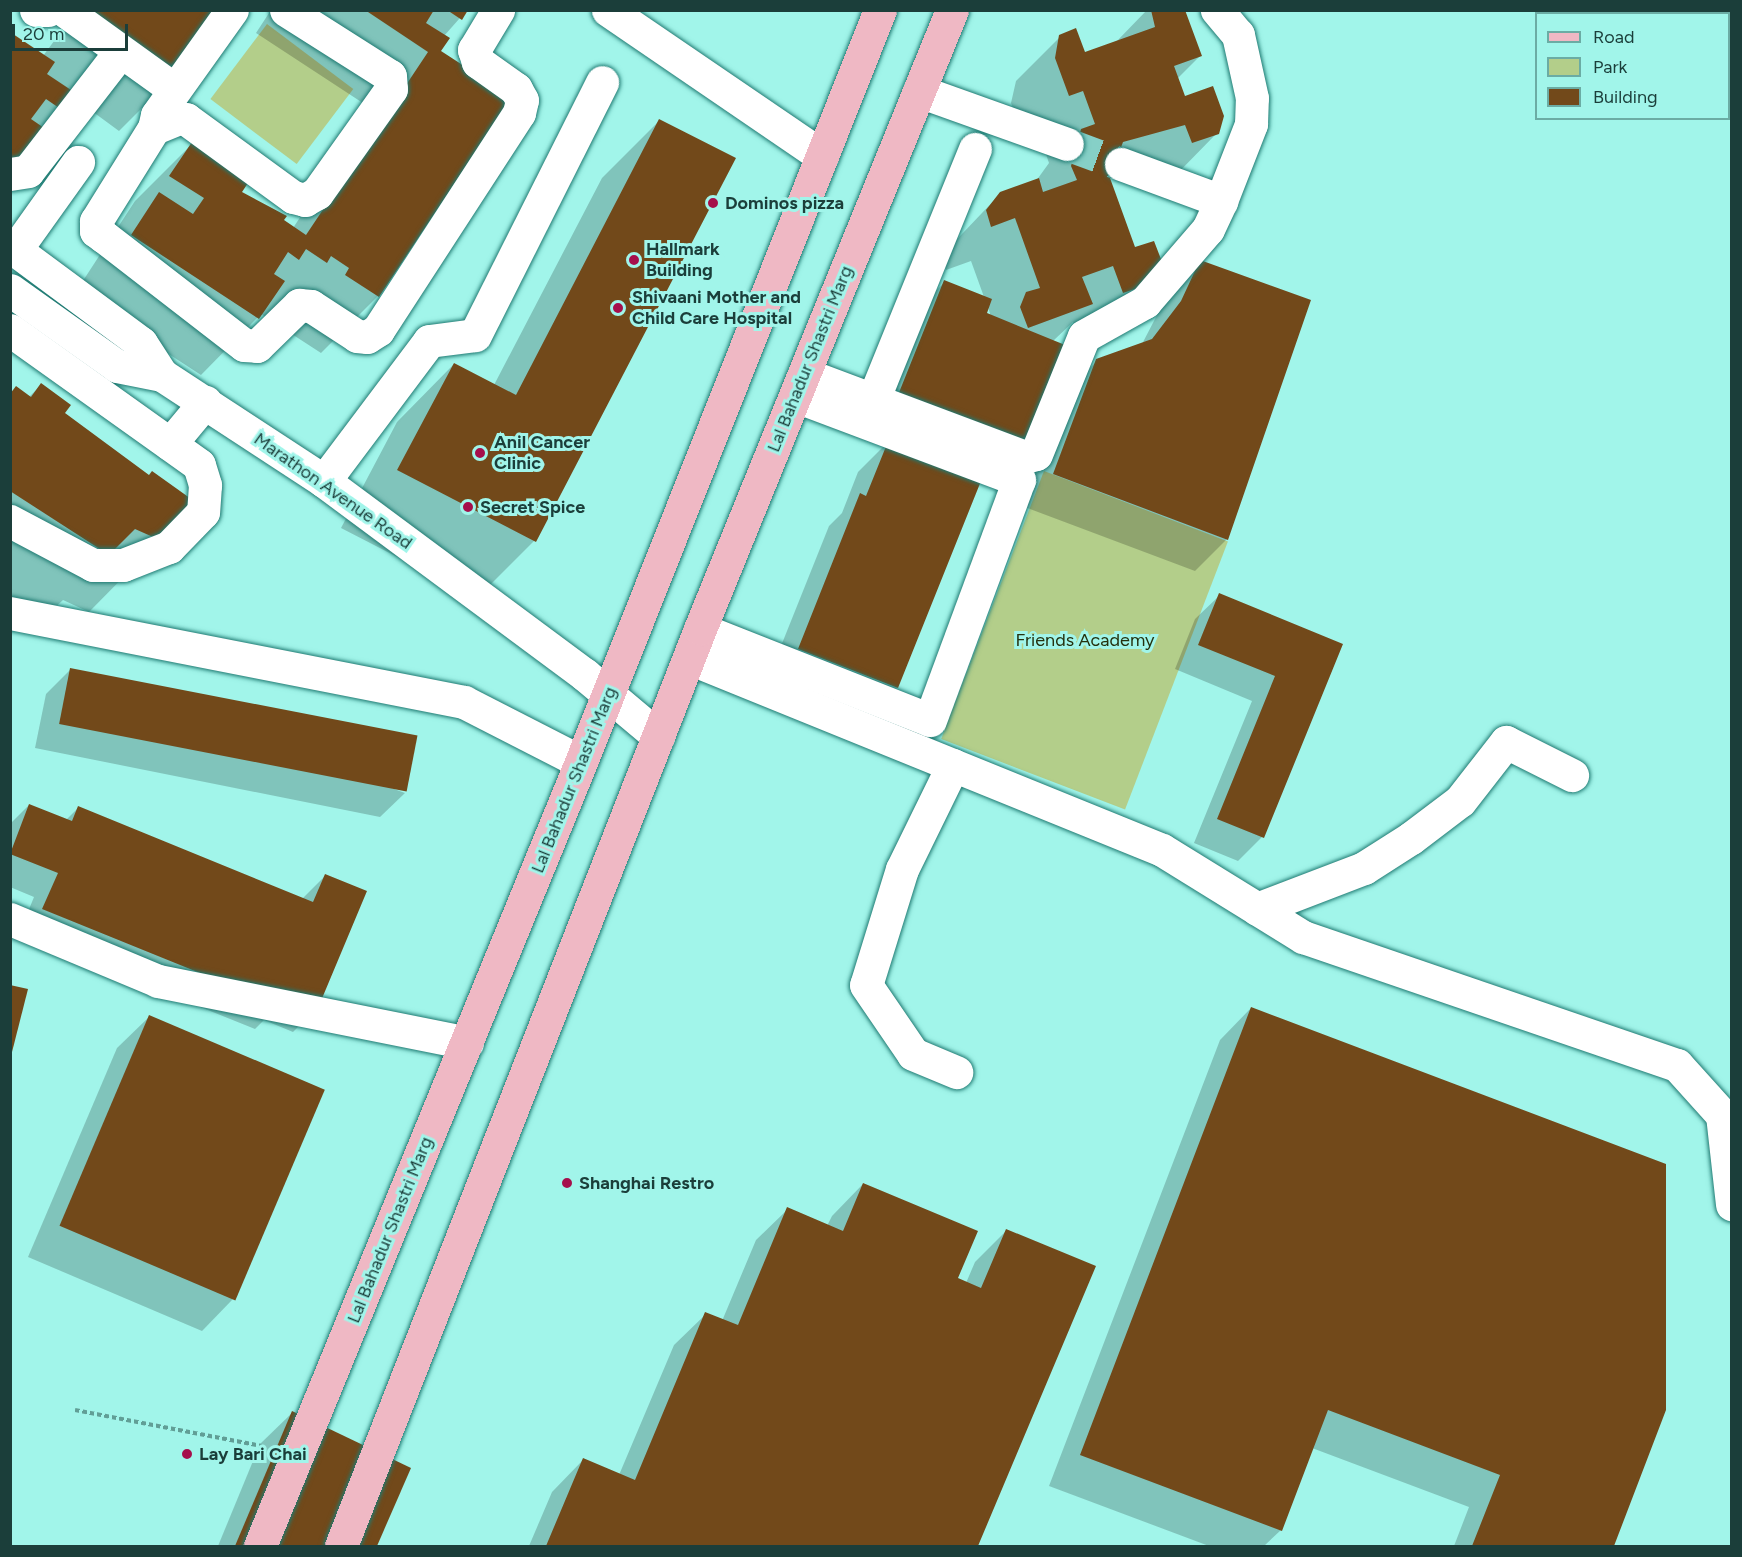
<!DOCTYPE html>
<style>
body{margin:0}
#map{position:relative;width:1742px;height:1557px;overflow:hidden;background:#a1f5ea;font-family:Figtree,sans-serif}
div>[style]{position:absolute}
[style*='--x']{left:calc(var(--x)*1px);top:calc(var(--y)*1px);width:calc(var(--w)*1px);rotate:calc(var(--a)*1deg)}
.green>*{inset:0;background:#b3ce8a;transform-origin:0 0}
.shadow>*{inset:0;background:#0003}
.building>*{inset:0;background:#72491a;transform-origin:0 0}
.minor-tunnel>*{height:33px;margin-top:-16.5px;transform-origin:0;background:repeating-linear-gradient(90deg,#86d0c7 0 33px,transparent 0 49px)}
.path>*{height:4px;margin-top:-2px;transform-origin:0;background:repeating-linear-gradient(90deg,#619e96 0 4.5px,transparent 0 7.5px)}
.roads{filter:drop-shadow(0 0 2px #1f7a72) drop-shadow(0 0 2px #1f7a72)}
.minor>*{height:33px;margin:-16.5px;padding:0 16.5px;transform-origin:16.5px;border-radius:16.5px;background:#fff}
.major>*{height:33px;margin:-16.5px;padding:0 16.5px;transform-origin:16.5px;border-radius:16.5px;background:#efb8c4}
.dots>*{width:16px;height:16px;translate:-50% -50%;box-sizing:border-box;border:3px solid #a1f5ea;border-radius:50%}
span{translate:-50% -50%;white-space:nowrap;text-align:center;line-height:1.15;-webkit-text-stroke:6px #a1f5ea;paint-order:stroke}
.poi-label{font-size:18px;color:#1b3e3a;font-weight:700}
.left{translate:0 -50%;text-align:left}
.street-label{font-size:18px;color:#1b3e3a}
.park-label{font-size:18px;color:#25310e}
.frame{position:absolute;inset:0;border:12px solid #1b3e3a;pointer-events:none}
.legend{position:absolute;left:1535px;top:12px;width:195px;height:108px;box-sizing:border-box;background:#a1f5ea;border:2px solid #6baca4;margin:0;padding:8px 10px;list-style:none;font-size:18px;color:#1b3e3a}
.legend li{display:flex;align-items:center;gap:12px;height:30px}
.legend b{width:30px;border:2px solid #6baca4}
.scale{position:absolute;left:12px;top:24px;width:116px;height:27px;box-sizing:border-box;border:3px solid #1b3e3a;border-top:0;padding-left:8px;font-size:18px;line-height:21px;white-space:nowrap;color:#1b3e3a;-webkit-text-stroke:4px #a1f5ea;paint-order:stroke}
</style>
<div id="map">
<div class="green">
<div style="left:267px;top:24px;width:108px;height:94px;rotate:37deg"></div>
<div style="left:1044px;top:471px;width:197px;height:287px;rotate:21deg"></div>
</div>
<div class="shadow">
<div style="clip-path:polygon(77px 10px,176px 74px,119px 131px,70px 95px,20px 166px,43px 56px)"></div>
<div style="clip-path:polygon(271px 10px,467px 10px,444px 36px,378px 296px,321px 353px,261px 314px,201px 375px,75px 293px,135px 201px,192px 144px,240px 193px,285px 216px,282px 220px,293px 228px,372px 109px,256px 33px)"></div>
<div style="clip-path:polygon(evenodd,1147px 10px,1183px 10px,1200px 56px,1177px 79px,1184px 98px,1217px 133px,1173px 178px,1141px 168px,1108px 177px,1134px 249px,1162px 267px,1079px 337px,1073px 322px,1053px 341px,980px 477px,897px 688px,865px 719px,767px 681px,829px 526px,842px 513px,858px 472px,889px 441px,866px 431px,913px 313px,945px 282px,984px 297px,971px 261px,946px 270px,942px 255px,1001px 193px,1036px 181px,1049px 163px,1039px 134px,1025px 139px,1011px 103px,1016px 81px,1060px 37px,1084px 54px,1115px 43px,1147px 10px,988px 307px,991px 317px,985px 314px,988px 307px)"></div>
<div style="clip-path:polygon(659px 121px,534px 541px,477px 598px,341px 528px,397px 422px,454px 364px,494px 385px,602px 178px)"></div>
<div style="clip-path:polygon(1200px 262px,1227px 539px,1195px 571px,1022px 506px,1065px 393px,1097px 361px,1142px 344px,1168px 294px)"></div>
<div style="clip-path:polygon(41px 385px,160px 540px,89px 612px,63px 600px,36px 625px,10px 608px,10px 394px,29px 397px)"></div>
<div style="clip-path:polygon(1220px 595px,1341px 644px,1262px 837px,1238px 861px,1194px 843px,1252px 701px,1175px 669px,1195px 619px)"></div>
<div style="clip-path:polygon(70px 670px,405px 793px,380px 817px,35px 748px,46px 694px)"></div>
<div style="clip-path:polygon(29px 805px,66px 820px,78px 808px,302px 899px,325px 876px,317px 1008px,293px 1032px,264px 1020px,255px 1029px,19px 934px,34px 897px,10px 887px,10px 824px)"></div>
<div style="clip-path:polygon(1251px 1008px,1665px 1410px,1613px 1546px,1454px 1546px,1469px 1507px,1312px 1448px,1281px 1530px,1264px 1546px,1209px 1546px,1049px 1486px,1220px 1040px)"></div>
<div style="clip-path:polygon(149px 1017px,323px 1090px,233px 1299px,202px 1331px,28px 1257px,117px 1048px)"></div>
<div style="clip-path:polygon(863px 1184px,956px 1279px,966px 1283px,975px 1262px,1007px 1230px,1094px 1267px,976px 1546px,529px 1546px,552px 1492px,583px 1460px,619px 1475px,674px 1345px,706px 1314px,722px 1321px,756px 1240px,788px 1209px,827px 1226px,832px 1216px)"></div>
<div style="clip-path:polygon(292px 1413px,409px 1469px,375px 1546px,218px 1546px,260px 1444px)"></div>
</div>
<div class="building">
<div style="clip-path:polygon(89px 10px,225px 10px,177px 75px)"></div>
<div style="clip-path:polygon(365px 10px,434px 10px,426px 23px,450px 38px,441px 51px,512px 97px,379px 297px,345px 275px,349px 268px,331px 256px,327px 263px,306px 249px,299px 260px,288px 252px,274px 274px,285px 281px,259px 319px,131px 235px,159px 192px,193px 214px,204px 198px,169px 176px,192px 142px,250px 180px,242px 192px,287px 216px,284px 220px,306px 235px,428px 52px)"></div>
<div style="clip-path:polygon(447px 10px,468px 10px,462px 20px)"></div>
<div style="clip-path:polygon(1151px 10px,1185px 10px,1202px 56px,1174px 66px,1185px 96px,1213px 86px,1224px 116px,1219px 134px,1192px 143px,1185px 125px,1123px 142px,1110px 178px,1135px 247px,1154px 241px,1164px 267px,1153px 283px,1123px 293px,1113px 266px,1082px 277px,1093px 304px,1028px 328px,1020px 307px,1026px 292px,1040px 288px,1015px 218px,991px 227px,986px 210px,1000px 192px,1039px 178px,1043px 192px,1077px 180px,1071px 166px,1081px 129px,1095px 124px,1083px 91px,1069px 96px,1055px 58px,1059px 35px,1076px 28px,1085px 52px,1155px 27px)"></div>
<div style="clip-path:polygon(10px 32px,55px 62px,47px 74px,74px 92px,62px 110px,46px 99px,31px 119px,47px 130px,22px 167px,10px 159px)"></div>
<div style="clip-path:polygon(659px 119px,736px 158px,536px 542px,397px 470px,454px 363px,516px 395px)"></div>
<div style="clip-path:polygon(1200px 260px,1311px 300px,1228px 540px,1053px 474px,1096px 359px,1152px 339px,1181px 301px)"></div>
<div style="clip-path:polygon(944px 280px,992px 299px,987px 313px,1070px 347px,1028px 452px,896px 400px)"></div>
<div style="clip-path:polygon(41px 383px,71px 405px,65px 413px,149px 475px,152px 471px,194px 501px,162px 541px,135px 529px,109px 555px,10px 491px,10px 394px,16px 386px,31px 397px)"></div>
<div style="clip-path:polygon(889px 439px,983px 476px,898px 688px,798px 649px,860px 493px,866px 496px)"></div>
<div style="clip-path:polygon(1219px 593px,1343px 644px,1264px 838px,1217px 819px,1275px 676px,1198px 645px)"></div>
<div style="left:70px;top:668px;width:354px;height:57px;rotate:11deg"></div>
<div style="clip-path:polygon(29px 804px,72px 821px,78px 806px,313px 902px,325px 874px,367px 891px,318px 1008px,281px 1006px,42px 909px,58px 873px,10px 854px)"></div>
<div style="clip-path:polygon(10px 985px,28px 989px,11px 1056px,10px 1056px)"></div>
<div style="clip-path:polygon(1251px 1007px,1666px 1164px,1666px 1410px,1614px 1546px,1472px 1546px,1500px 1475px,1328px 1410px,1282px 1531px,1080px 1455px)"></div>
<div style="left:149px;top:1015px;width:191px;height:229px;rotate:23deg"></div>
<div style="clip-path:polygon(863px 1183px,978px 1231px,958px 1278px,981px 1288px,1006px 1229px,1096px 1266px,978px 1546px,546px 1546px,583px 1458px,635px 1480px,705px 1312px,738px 1325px,787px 1207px,843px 1231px)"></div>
<div style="clip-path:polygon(292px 1411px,411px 1468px,377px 1546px,235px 1546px)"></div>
</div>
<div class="minor-tunnel">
<div style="--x:1067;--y:144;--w:58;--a:20.3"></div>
</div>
<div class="path">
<div style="--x:75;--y:1410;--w:190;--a:10.9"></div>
</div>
<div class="roads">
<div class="minor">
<div style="--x:36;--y:10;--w:12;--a:0"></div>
<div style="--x:64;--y:10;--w:135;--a:35.7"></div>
<div style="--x:286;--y:10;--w:123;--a:32.4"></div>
<div style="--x:390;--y:76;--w:13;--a:86"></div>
<div style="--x:391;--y:89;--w:128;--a:125.4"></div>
<div style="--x:317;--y:193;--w:14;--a:150"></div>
<div style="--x:305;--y:200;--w:12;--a:-166"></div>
<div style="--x:293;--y:197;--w:132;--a:-143.9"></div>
<div style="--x:186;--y:119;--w:7;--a:-172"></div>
<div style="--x:179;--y:118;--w:27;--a:158"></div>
<div style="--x:154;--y:128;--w:110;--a:121.9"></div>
<div style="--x:96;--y:221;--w:10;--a:90"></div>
<div style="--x:96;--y:231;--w:9;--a:36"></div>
<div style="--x:103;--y:236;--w:178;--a:37.7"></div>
<div style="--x:244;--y:345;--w:13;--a:4"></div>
<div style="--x:257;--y:346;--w:59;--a:-44.3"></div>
<div style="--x:299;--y:305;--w:12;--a:5"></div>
<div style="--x:311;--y:306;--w:55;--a:33.1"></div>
<div style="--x:357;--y:336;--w:10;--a:6"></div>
<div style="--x:367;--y:337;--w:13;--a:-32"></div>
<div style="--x:378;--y:330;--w:259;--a:-57"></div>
<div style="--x:519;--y:113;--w:13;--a:-77"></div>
<div style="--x:522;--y:100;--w:13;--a:-119"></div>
<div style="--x:516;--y:89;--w:47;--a:-144.6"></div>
<div style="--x:478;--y:62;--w:13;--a:-108"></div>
<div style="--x:474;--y:50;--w:47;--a:-59"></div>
<div style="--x:608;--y:10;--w:259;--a:34.3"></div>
<div style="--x:919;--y:91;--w:157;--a:19.7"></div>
<div style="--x:154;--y:128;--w:13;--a:-77"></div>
<div style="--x:157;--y:115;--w:129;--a:-54.5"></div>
<div style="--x:1121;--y:164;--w:107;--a:20.3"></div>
<div style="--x:10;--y:174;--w:18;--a:-9"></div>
<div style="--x:28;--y:171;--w:150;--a:-52.3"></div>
<div style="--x:10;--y:246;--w:163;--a:36.5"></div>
<div style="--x:141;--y:343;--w:38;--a:57"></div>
<div style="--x:162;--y:375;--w:194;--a:33.2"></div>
<div style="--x:324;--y:481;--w:324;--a:36.6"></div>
<div style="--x:584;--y:674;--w:97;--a:40"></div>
<div style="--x:16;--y:249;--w:107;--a:-54.5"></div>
<div style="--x:10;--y:290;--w:131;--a:35.4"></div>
<div style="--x:117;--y:366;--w:46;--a:11.3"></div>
<div style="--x:10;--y:330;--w:232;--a:35.5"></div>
<div style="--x:199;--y:465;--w:21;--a:73"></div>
<div style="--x:205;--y:485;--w:27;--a:94"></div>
<div style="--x:203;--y:512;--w:49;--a:134.2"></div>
<div style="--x:169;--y:547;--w:49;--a:158.6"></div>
<div style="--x:123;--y:565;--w:30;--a:180"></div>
<div style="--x:93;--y:565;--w:94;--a:-152.1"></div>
<div style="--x:804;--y:374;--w:236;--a:20.6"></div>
<div style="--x:1025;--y:457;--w:11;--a:-15"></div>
<div style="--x:1036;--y:454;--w:127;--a:-67.9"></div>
<div style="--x:1084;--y:336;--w:70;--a:-29.1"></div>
<div style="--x:1145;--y:302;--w:96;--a:-49.2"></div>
<div style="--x:1208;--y:229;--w:31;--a:-65"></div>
<div style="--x:1221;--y:201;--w:83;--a:-68.7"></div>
<div style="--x:1251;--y:124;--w:26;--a:-88"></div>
<div style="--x:1252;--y:98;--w:65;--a:-102.5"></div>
<div style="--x:1238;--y:35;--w:33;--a:-130"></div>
<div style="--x:873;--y:400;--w:271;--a:-67.9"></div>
<div style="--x:170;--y:444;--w:55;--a:-50.2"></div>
<div style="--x:324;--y:481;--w:175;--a:-53.1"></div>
<div style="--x:429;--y:341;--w:46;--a:-7.4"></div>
<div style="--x:475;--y:335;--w:283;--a:-63.3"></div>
<div style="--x:10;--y:613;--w:463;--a:11.1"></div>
<div style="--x:464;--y:702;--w:131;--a:27.1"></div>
<div style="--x:700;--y:629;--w:247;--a:21.6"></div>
<div style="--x:930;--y:720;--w:256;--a:-69.7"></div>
<div style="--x:1019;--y:480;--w:239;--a:-159.4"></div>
<div style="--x:689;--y:658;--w:510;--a:22.09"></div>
<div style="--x:1162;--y:850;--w:166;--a:31.7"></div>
<div style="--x:1303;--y:937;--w:395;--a:18.9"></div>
<div style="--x:1677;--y:1065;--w:67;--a:48"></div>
<div style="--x:1722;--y:1115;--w:90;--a:83.6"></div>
<div style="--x:953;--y:765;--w:116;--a:116.1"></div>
<div style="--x:902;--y:869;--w:121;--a:107.2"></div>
<div style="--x:866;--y:985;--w:83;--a:55.7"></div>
<div style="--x:913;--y:1054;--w:47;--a:22.7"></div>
<div style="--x:1257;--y:909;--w:115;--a:-21"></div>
<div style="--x:1364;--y:868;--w:56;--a:-32.6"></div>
<div style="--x:1411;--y:838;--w:61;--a:-37.1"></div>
<div style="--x:1460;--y:801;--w:75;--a:-52.1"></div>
<div style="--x:1506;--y:742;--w:74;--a:26.6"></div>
<div style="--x:10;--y:919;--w:160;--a:22.7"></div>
<div style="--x:158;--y:981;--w:315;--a:11.3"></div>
</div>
<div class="major">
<div style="--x:260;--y:1546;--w:847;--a:-67.73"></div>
<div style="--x:581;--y:762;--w:809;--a:-68.32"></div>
<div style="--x:341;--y:1546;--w:985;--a:-68.62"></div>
<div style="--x:700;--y:629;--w:668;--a:-67.85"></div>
</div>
</div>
<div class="dots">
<div style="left:713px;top:203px;background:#a50f4b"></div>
<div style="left:634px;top:260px;background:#a50f4b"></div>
<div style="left:618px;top:308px;background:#a50f4b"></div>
<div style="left:480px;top:453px;background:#a50f4b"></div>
<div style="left:468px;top:507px;background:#a50f4b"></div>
<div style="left:567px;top:1183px;background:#a50f4b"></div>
<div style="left:187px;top:1454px;background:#a50f4b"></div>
</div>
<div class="poi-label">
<span class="left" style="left:725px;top:203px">Dominos pizza</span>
<span class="left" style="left:646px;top:260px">Hallmark<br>Building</span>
<span class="left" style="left:632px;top:308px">Shivaani Mother and<br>Child Care Hospital</span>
<span class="left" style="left:494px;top:453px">Anil Cancer<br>Clinic</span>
<span class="left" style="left:480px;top:507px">Secret Spice</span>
<span class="left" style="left:579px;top:1183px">Shanghai Restro</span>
<span class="left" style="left:199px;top:1454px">Lay Bari Chai</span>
</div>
<div class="street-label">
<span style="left:810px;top:359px;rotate:-68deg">Lal Bahadur Shastri Marg</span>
<span style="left:333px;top:491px;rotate:35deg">Marathon Avenue Road</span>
<span style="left:574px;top:780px;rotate:-68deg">Lal Bahadur Shastri Marg</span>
<span style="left:390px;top:1230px;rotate:-68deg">Lal Bahadur Shastri Marg</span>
</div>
<div class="park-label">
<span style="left:1085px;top:640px">Friends Academy</span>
</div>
<div class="frame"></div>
<ul class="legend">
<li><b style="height:8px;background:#efb8c4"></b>Road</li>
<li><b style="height:16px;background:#b3ce8a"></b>Park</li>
<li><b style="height:16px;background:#72491a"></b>Building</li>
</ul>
<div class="scale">20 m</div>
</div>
